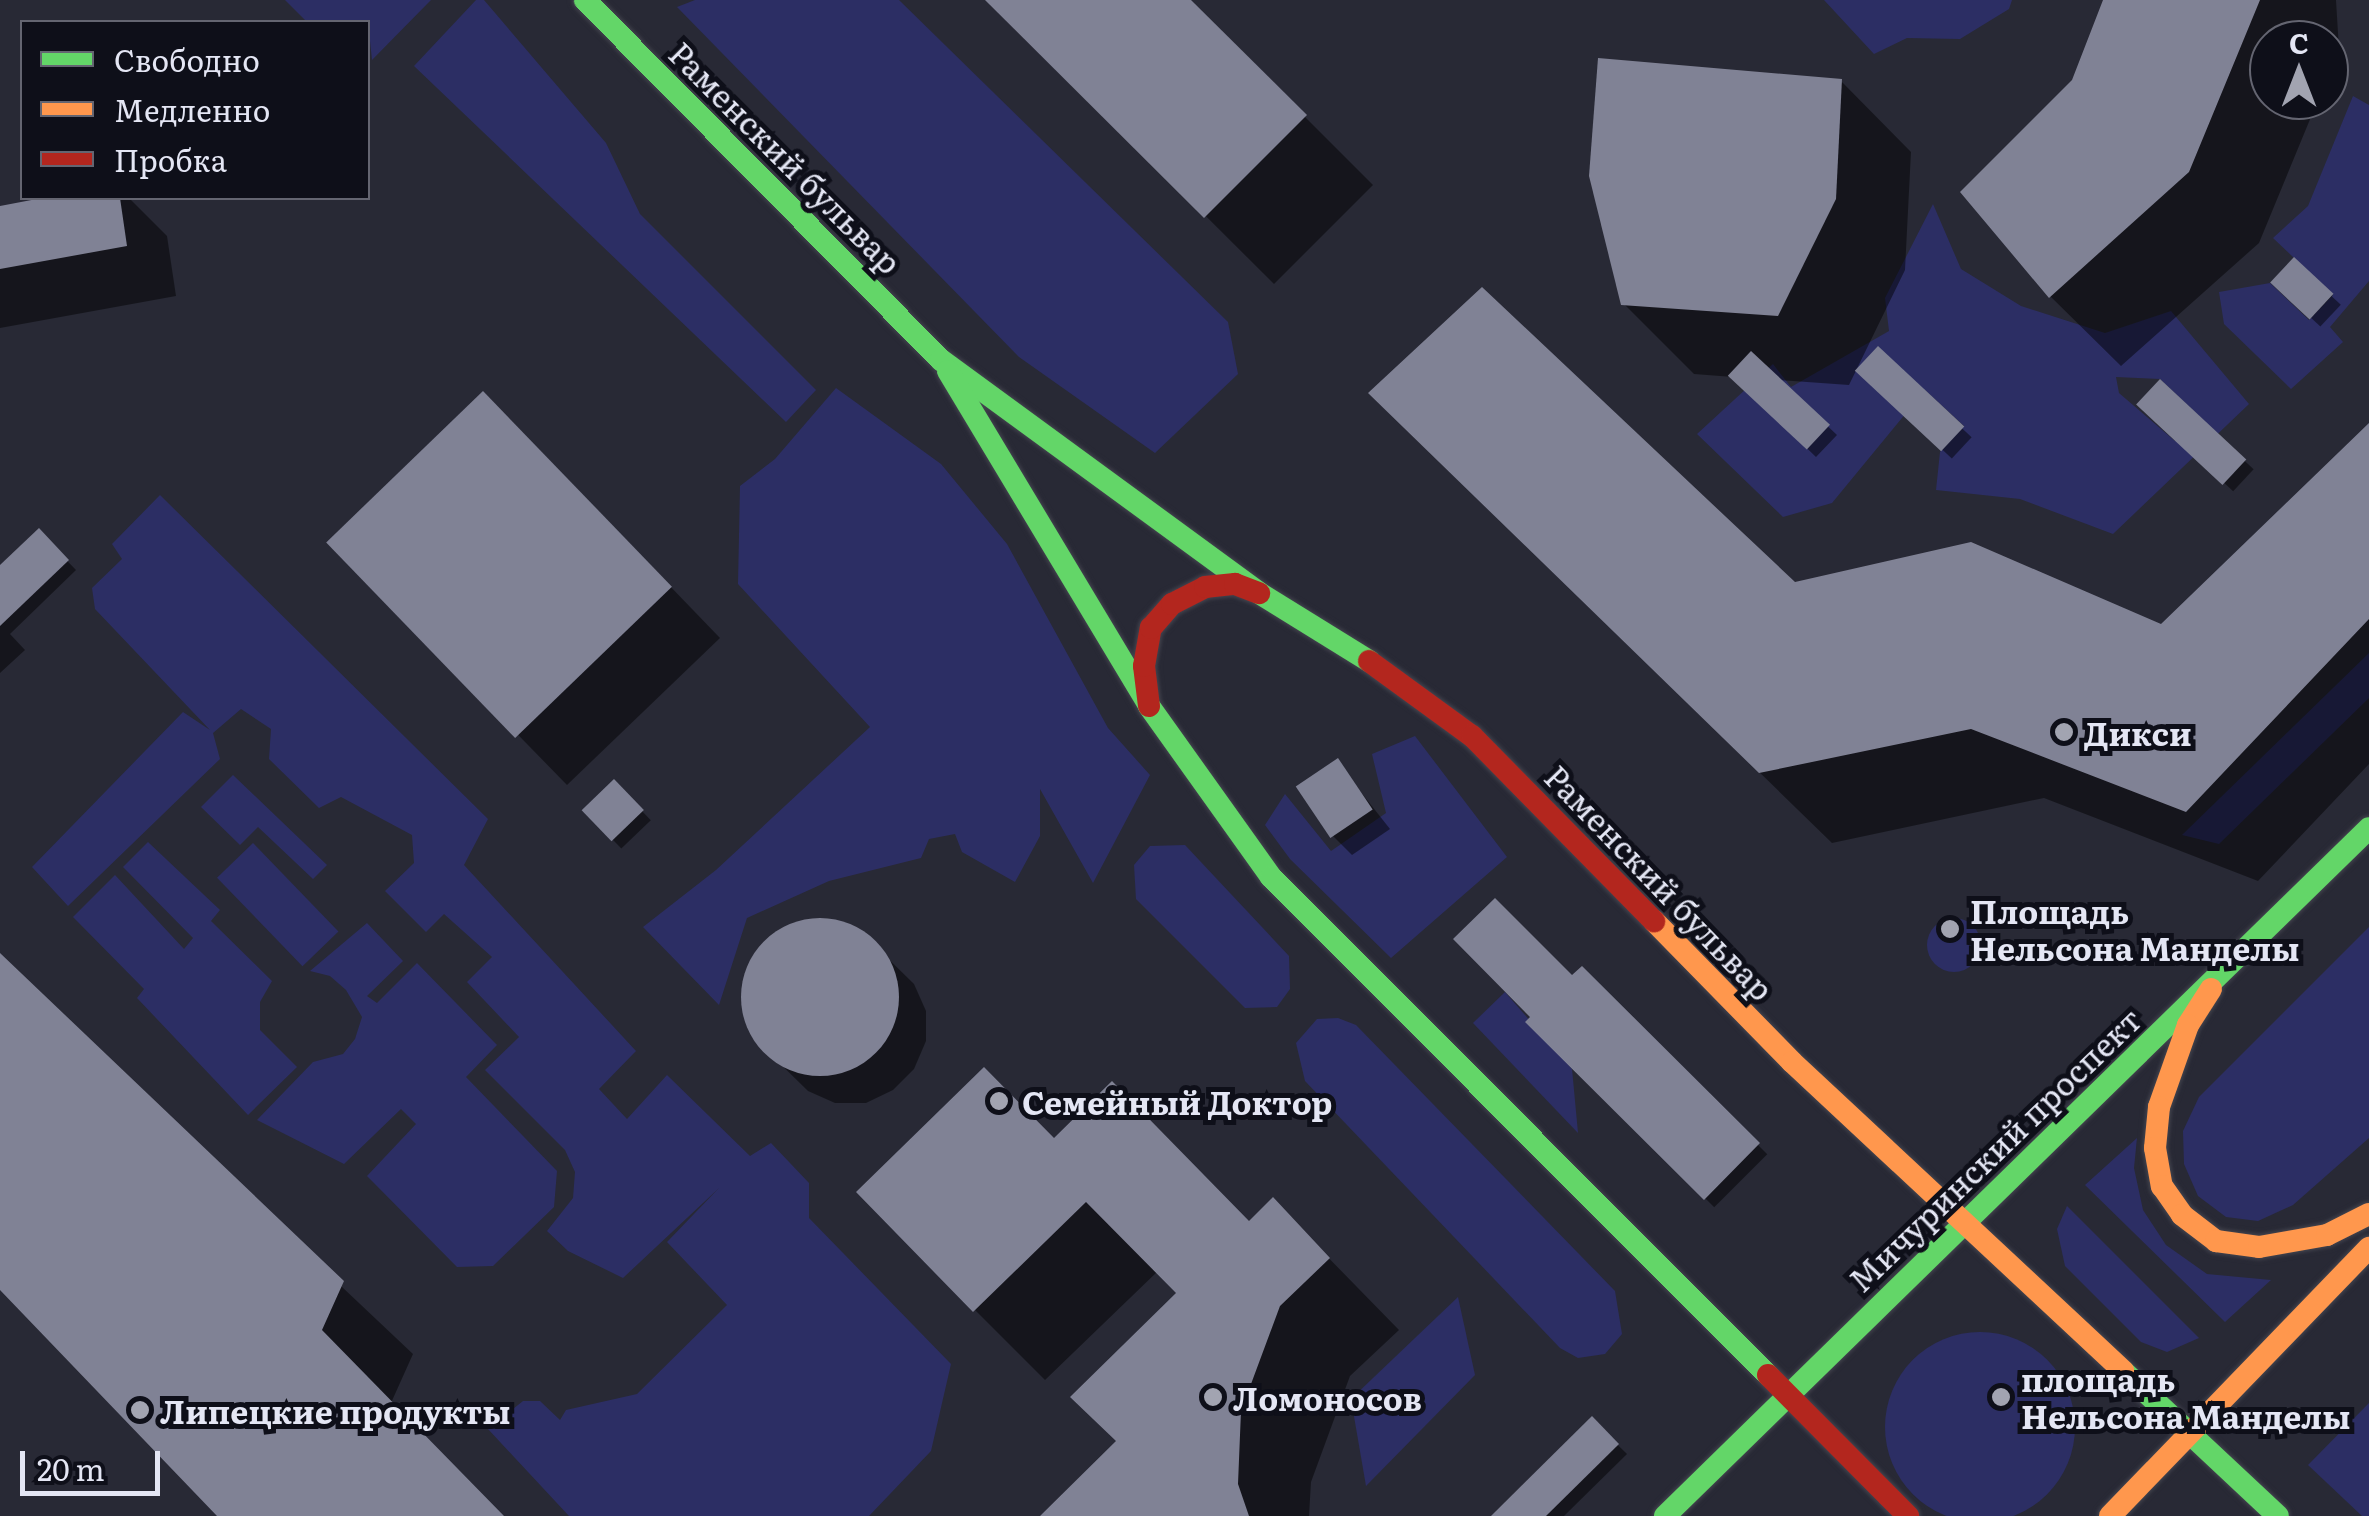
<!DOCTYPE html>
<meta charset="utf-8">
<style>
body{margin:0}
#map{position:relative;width:2369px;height:1516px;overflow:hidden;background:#282935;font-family:Literata,serif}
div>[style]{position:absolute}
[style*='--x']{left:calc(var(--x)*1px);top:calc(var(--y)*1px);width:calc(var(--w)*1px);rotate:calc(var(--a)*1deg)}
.green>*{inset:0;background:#2c2e64;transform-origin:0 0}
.round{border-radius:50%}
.shadow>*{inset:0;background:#0007;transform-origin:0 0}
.building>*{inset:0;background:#808295;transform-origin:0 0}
.roads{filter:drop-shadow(0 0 2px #44454f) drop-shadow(0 0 2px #44454f)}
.fast>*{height:22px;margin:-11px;padding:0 11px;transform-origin:11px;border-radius:11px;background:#63d668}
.slow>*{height:22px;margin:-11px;padding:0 11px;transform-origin:11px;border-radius:11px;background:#ff974d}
.jam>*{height:22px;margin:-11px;padding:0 11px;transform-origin:11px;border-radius:11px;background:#b3261e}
.dots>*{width:28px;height:28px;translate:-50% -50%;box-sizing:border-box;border:5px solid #0e0f19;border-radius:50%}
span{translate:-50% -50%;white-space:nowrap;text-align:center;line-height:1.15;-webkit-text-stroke:10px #0e0f19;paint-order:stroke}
.street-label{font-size:32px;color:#e4e6f4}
.poi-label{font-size:32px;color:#e4e6f4;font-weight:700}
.left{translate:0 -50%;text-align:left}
.legend{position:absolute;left:20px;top:20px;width:350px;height:180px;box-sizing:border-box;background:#0e0f19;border:2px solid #646571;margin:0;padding:12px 18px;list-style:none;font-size:30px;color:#e4e6f4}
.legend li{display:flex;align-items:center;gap:20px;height:50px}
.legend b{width:50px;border:2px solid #646571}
.north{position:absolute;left:2249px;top:20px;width:100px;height:100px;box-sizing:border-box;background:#0e0f19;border:2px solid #646571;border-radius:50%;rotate:0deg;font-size:28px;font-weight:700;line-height:40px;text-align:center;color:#e4e6f4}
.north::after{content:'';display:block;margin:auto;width:35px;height:45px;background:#a2a4b1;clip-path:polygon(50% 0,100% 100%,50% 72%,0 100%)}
.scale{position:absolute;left:20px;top:1451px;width:140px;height:45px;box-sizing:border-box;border:5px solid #e4e6f4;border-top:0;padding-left:12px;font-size:30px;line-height:35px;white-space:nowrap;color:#e4e6f4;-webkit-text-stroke:8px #0e0f19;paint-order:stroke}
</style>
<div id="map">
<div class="green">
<div style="clip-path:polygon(285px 0,431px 0,372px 60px,368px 22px,307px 22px)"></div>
<div style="clip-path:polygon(476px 0,484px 0,606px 143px,640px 214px,816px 390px,786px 422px,414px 66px)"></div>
<div style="clip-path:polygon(695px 0,899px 0,1228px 322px,1238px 374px,1155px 453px,1019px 357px,677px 7px)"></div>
<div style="clip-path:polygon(1824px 0,2012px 0,2009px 9px,1960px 39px,1907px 38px,1874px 54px)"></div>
<div style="clip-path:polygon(2353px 96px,2369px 105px,2369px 281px,2330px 327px,2343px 342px,2291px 389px,2224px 324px,2219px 292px,2270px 283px,2309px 320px,2333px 295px,2273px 238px,2308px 206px)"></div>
<div style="clip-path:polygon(evenodd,1933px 204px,1961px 269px,2021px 306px,2105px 333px,2171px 311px,2249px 404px,2113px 534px,2020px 499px,1936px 490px,1940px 452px,1964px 426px,1925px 390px,1832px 503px,1783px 517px,1697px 434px,1773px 364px,1791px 387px,1889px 331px,1885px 298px,1933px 204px,2116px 377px,2160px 379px,2199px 416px,2175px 441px,2119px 393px,2116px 377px)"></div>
<div style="clip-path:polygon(836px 388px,941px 464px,1007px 544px,1108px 728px,1150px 775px,1093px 883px,1040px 789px,1040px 836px,1015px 882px,962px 852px,955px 834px,929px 839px,921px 858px,829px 881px,747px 918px,719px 1005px,643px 927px,716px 870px,870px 727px,738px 584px,740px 486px,775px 459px)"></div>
<div style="clip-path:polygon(160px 495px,488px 819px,464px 865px,636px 1051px,599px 1089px,627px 1119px,667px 1075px,750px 1156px,771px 1143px,809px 1183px,809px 1218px,951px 1364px,931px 1451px,869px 1516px,569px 1516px,488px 1429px,523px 1401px,540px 1401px,560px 1420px,566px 1410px,637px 1394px,727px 1305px,667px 1242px,719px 1188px,623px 1278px,568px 1251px,547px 1231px,573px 1198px,575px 1172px,565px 1150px,485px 1070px,519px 1037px,467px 982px,492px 957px,444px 914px,426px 932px,385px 891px,414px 863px,412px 835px,341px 797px,319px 808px,269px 759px,271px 729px,241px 709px,213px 733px,220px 759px,68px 906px,32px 867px,183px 712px,210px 730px,95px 609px,92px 588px,122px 559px,112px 544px)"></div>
<div style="clip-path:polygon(2369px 653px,2369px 698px,2219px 844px,2182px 835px)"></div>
<div style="clip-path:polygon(1415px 736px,1507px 857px,1391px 958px,1290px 859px,1265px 825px,1285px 794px,1331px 851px,1386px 813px,1372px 754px)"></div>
<div style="clip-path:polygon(233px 775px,327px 865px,313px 879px,258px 827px,240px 845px,201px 807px)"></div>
<div style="clip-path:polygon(148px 842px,220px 910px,211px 921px,272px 981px,260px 1002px,260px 1030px,297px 1067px,248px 1115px,137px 998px,144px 989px,73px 917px,115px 875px,184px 949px,193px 938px,123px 867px)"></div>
<div style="left:253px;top:843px;width:123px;height:50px;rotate:46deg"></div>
<div style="clip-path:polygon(1185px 845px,1289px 956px,1290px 989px,1277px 1007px,1245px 1008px,1136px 899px,1134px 865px,1150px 846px)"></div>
<div class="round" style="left:1927px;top:918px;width:54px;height:54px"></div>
<div style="clip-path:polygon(367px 923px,403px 961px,367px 996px,377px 1003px,417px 963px,497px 1045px,466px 1077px,557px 1171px,554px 1207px,493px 1266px,457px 1267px,367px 1176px,416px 1124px,401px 1109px,344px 1164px,257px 1120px,313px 1062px,343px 1054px,355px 1039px,362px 1017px,346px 990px,330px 976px,310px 971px)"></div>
<div style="clip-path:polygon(2369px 927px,2369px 1138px,2293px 1205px,2258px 1221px,2226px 1217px,2198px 1196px,2184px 1164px,2183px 1131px,2199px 1097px)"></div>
<div style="clip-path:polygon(1505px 992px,1572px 1069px,1578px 1133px,1473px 1023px)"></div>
<div style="clip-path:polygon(1338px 1018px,1356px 1025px,1615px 1291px,1622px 1334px,1605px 1354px,1578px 1358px,1560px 1348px,1305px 1081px,1296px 1043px,1317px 1019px)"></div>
<div style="clip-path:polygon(2137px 1138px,2134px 1168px,2143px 1210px,2166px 1245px,2207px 1274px,2271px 1280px,2225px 1322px,2085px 1185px)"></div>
<div style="clip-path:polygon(2067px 1206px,2199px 1338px,2167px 1352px,2141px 1342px,2065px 1266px,2057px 1229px)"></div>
<div style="clip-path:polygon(1458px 1297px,1475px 1375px,1366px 1486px,1351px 1399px)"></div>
<div class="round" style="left:1885px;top:1332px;width:190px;height:190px"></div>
<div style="clip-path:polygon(2369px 1403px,2369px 1516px,2362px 1516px,2308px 1465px)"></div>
</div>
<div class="shadow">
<div style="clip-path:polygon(989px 0,1188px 0,1373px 185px,1274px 284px)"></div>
<div style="clip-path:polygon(2106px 0,2336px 0,2339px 49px,2329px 74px,2329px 40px,2269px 40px,2269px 100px,2318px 100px,2259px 243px,2121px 366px,2050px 296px)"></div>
<div style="clip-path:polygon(1841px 81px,1911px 152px,1905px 270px,1849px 385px,1779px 380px,1837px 435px,1816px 457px,1733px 377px,1694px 374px,1623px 303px)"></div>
<div style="clip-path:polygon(55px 198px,129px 198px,167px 236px,176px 296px,0 328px,0 208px)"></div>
<div style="left:2294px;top:261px;width:64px;height:30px;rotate:43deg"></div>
<div style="left:1878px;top:350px;width:128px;height:29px;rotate:43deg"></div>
<div style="left:2160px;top:382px;width:128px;height:30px;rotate:43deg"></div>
<div style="clip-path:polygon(2369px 427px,2369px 764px,2258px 881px,2044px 798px,1832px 843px,1442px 463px,1794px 585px,2162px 627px)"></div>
<div style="clip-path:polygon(533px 444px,720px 638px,567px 785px,330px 542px)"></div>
<div style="clip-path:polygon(39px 532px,76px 570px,10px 634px,25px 650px,0 673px,0 567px)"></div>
<div style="clip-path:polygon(1337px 762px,1390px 829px,1352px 855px,1333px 836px)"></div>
<div style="left:614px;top:782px;width:53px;height:41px;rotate:46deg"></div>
<div style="clip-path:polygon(804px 921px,834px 921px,862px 933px,914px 984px,926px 1011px,926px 1041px,914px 1069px,893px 1090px,866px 1103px,835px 1103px,808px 1091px,756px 1040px,745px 1012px,744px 982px,756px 955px,776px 933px)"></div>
<div style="clip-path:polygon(0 964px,413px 1354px,391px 1403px,502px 1516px,221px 1516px,0 1287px)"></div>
<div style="left:1582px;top:969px;width:262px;height:75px;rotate:45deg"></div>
<div style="clip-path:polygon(1055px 1141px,1250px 1224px,1273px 1201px,1399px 1330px,1350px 1376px,1311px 1482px,1309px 1516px,1043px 1516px,1119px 1442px,1179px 1293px,1158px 1271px,1045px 1380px,975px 1310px)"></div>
<div style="clip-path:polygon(1592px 1420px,1627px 1454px,1564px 1516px,1493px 1516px)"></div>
</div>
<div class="building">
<div style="clip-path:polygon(985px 0,1191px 0,1307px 115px,1204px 218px)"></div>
<div style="clip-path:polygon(2103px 0,2260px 0,2189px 172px,2049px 298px,1960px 192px,2072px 80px)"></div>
<div style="clip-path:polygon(1598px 58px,1842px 79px,1836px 199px,1778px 316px,1621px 305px,1589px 176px)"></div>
<div style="clip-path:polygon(42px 198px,120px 198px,127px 246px,0 269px,0 206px)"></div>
<div style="left:2294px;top:257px;width:54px;height:35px;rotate:43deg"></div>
<div style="clip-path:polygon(1482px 287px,1795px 582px,1971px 542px,2161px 624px,2369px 423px,2369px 619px,2186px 812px,1971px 729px,1759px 773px,1368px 393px)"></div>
<div style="left:1878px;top:346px;width:118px;height:34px;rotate:43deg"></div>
<div style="left:1751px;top:351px;width:108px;height:34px;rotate:43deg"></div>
<div style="left:2160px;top:379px;width:118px;height:35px;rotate:43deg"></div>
<div style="left:483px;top:391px;width:272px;height:218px;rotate:46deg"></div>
<div style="clip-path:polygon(39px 528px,69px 560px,0 626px,0 565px)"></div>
<div style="left:1338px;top:758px;width:62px;height:51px;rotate:56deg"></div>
<div style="left:614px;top:779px;width:43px;height:45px;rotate:46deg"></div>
<div style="clip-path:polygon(1495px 898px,1572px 975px,1582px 966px,1760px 1143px,1704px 1200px,1525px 1022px,1530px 1017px,1453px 939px)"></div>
<div class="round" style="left:741px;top:918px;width:158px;height:158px"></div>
<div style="clip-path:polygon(0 953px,344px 1281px,322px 1330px,504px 1516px,217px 1516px,0 1290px)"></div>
<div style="clip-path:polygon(984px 1067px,1054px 1138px,1112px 1081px,1249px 1221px,1273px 1197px,1330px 1258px,1280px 1306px,1241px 1411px,1238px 1484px,1249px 1516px,1040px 1516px,1116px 1441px,1070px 1397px,1176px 1293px,1086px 1202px,973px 1312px,856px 1192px)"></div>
<div style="clip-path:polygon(1592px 1416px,1619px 1444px,1546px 1516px,1491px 1516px)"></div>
</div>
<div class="roads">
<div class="fast">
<div style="--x:585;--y:0;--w:506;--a:45.32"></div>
<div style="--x:941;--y:360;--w:394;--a:36.2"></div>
<div style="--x:1259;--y:593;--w:129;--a:31.7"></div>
<div style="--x:948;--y:371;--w:391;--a:59"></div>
<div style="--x:1149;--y:706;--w:210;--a:54.5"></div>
<div style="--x:1271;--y:877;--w:704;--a:45.06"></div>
<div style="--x:2123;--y:1371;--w:212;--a:43.1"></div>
<div style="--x:1665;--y:1516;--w:984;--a:-44.34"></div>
</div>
<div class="slow">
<div style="--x:1654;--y:921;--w:197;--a:45.6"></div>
<div style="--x:1792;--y:1062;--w:453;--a:43"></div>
<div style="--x:2211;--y:989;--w:43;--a:122.6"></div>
<div style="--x:2188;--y:1025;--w:87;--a:109.5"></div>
<div style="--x:2159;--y:1107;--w:41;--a:95.6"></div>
<div style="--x:2155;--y:1148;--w:39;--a:80"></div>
<div style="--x:2162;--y:1186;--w:35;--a:55"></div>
<div style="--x:2182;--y:1215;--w:43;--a:37.4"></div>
<div style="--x:2216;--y:1241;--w:43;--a:7.9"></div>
<div style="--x:2259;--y:1247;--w:69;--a:-10"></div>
<div style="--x:2327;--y:1235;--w:47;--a:-26.6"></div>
<div style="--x:2110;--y:1516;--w:373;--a:-46"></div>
</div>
<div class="jam">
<div style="--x:1369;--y:661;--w:127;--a:36.1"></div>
<div style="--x:1472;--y:736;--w:260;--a:45.5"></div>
<div style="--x:1149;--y:706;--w:40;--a:-97.1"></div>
<div style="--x:1144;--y:666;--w:39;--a:-80"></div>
<div style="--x:1151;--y:628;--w:32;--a:-49"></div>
<div style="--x:1172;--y:604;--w:37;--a:-27"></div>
<div style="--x:1205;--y:587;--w:30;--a:-6"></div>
<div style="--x:1235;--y:584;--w:26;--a:21"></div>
<div style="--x:1768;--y:1375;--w:199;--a:45.2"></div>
</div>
</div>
<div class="dots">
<div style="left:2064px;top:732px;background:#a2a4b1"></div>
<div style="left:1950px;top:929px;background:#a2a4b1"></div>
<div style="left:999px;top:1101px;background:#a2a4b1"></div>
<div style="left:1213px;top:1397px;background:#a2a4b1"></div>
<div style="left:2001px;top:1397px;background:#a2a4b1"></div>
<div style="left:140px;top:1410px;background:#a2a4b1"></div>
</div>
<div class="street-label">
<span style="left:786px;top:157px;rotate:45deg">Раменский бульвар</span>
<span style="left:1660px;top:882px;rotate:46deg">Раменский бульвар</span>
<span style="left:1994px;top:1149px;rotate:-44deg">Мичуринский проспект</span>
</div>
<div class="poi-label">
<span class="left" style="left:2084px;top:732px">Дикси</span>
<span class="left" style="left:1970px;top:929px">Площадь<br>Нельсона Манделы</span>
<span class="left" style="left:1022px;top:1101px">Семейный Доктор</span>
<span class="left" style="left:2021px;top:1397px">площадь<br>Нельсона Манделы</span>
<span class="left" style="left:1233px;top:1397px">Ломоносов</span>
<span class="left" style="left:160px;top:1410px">Липецкие продукты</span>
</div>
<ul class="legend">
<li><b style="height:12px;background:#63d668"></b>Свободно</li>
<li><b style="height:12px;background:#ff974d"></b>Медленно</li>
<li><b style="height:12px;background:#b3261e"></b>Пробка</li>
</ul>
<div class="north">С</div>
<div class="scale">20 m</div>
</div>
